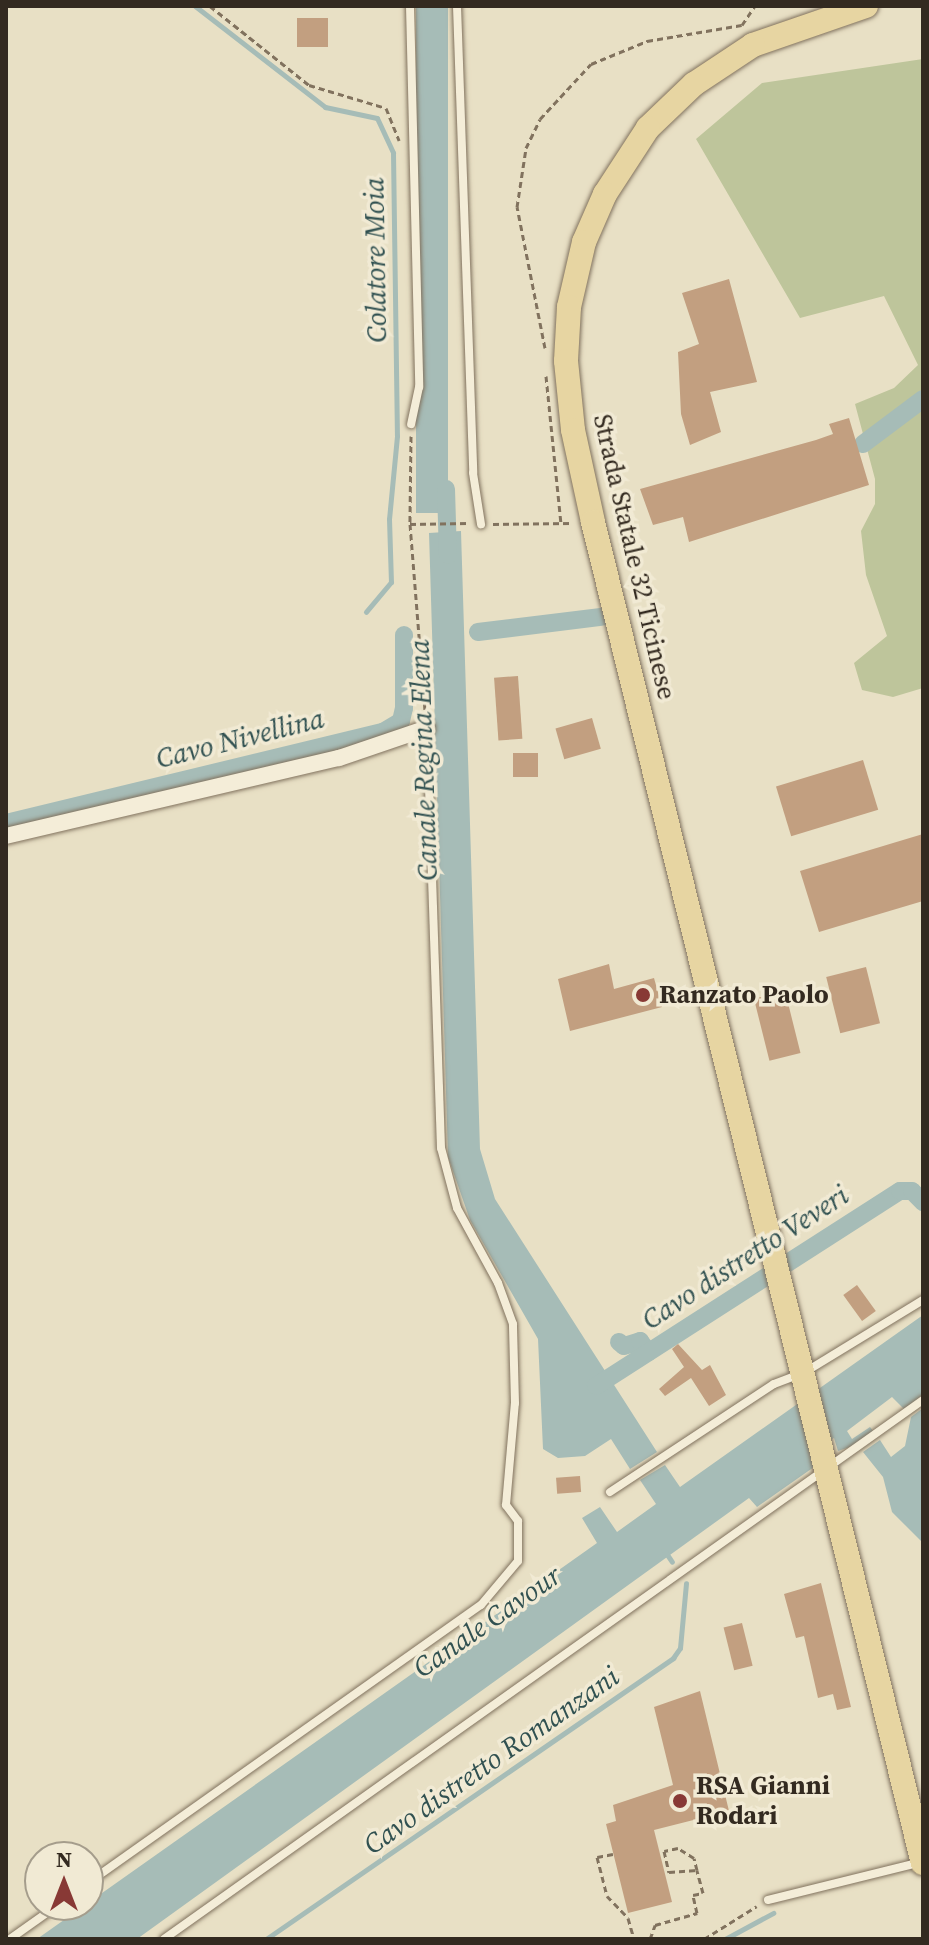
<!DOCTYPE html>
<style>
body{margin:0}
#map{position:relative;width:929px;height:1945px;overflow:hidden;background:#e8e0c5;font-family:"Source Serif 4",serif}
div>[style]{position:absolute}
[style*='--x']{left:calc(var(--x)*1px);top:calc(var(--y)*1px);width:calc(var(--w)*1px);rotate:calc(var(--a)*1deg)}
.green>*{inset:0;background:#bec59b}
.water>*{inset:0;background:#a6bcb7;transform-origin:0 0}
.stream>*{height:5px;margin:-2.5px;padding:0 2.5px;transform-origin:2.5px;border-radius:2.5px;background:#a6bcb7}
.canal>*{height:18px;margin:-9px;padding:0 9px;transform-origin:9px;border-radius:9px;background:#a6bcb7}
.building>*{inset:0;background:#c29f80;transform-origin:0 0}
.path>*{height:3px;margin-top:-1.5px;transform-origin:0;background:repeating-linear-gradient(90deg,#81725e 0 6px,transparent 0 10px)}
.roads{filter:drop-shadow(0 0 2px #81725e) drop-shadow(0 0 2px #81725e)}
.lane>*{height:8px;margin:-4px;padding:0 4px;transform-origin:4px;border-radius:4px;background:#f4edd8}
.street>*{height:16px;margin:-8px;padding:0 8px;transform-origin:8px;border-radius:8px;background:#f4edd8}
.primary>*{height:24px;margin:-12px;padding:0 12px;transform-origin:12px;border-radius:12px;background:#e7d5a2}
.dots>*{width:22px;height:22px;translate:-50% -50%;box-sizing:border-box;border:4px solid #f1ead4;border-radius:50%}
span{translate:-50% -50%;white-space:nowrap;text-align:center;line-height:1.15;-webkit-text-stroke:7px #f1ead4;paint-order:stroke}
.street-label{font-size:26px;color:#332a20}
.poi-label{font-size:26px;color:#332a20;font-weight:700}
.left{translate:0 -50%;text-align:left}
.water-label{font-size:28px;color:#315151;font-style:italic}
.frame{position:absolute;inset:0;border:8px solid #332a20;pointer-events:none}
.north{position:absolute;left:24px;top:1841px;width:80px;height:80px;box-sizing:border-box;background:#f1ead4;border:2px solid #a59d8c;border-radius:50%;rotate:0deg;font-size:22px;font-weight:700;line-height:32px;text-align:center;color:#332a20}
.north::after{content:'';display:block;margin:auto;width:28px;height:36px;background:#883935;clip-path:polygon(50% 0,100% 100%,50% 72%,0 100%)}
</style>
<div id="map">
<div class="green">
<div style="clip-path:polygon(923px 59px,923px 688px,893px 697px,862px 690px,854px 663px,887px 636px,866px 575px,861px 531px,875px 504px,875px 479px,855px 404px,894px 388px,918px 365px,884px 296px,800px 318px,696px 139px,762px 83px)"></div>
</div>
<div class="water">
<div style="left:416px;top:6px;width:32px;height:507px"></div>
<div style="clip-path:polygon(461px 531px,480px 1149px,495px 1199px,657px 1452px,630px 1469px,611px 1439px,585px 1456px,558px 1458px,543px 1449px,538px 1339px,470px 1220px,448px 1157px,429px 533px)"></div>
<div style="clip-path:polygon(923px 1315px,923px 1395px,904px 1409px,892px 1397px,847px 1431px,852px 1439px,870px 1427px,874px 1432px,853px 1446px,838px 1451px,834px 1438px,811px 1452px,814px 1467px,757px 1507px,749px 1498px,137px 1939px,37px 1939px,597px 1543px,582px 1518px,600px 1507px,617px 1532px,656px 1504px,640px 1480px,665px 1465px,680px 1487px)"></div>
<div style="clip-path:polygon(923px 1408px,923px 1543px,892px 1512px,883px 1477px,863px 1452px,880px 1440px,891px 1457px,905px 1446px,911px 1417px)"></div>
</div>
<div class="stream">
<div style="--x:195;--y:6;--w:165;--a:37.8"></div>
<div style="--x:325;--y:107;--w:53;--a:11.9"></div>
<div style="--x:377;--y:118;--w:38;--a:65"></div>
<div style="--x:393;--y:153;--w:283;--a:89.2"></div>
<div style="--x:397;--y:436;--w:83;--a:95.5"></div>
<div style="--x:389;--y:519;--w:63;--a:88.2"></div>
<div style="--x:391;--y:582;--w:39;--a:130"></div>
<div style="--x:664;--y:1550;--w:14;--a:56"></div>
<div style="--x:266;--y:1939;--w:495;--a:-34.6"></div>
<div style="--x:673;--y:1658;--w:12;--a:-55"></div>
<div style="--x:680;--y:1648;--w:65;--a:-84.7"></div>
<div style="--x:725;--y:1939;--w:55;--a:-28.4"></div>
</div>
<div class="canal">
<div style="--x:863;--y:444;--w:75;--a:-36.9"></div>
<div style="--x:446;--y:489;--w:66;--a:88.3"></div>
<div style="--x:478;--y:632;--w:124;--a:-7"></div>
<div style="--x:6;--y:823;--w:388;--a:-13.6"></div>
<div style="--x:383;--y:732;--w:21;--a:-31"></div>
<div style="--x:401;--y:721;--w:13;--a:-77"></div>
<div style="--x:404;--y:708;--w:73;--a:-90"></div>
<div style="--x:619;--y:1342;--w:6;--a:39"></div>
<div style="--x:624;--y:1346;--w:17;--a:-17"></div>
<div style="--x:640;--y:1341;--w:14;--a:54"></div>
<div style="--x:596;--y:1386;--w:361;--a:-32.7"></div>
<div style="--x:900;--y:1191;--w:12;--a:0"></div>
<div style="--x:912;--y:1191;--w:16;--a:45"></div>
</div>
<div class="building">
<div style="left:297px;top:18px;width:31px;height:29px"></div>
<div style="clip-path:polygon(729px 279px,757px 382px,710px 392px,721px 432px,690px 445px,681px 414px,678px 352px,699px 344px,682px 293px)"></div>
<div style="clip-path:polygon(849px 418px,869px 485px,689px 542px,683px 517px,653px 525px,640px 489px,816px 440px,833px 434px,829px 424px)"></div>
<div style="left:518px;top:676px;width:63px;height:24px;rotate:86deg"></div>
<div style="left:592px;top:718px;width:32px;height:38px;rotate:74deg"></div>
<div style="left:513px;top:753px;width:25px;height:24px"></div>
<div style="left:863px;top:760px;width:52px;height:91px;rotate:73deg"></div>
<div style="clip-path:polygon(923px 834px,923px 901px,819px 932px,800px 871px)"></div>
<div style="clip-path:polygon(609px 964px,614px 989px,654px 978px,662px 1007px,570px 1031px,558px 979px)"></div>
<div style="left:866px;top:967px;width:58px;height:41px;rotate:76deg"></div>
<div style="left:785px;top:991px;width:64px;height:32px;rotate:76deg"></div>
<div style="left:857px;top:1285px;width:32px;height:17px;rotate:54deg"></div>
<div style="clip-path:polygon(678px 1344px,702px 1370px,710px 1365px,726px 1395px,709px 1406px,691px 1378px,665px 1396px,659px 1389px,684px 1367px,672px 1349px)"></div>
<div style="left:580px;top:1476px;width:16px;height:24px;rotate:86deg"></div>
<div style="clip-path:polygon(821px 1583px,851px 1707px,837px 1710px,833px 1694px,818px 1698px,804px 1636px,796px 1638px,784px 1594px)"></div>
<div style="left:742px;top:1623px;width:44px;height:19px;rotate:76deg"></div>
<div style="clip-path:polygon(700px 1691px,729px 1811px,654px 1830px,672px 1902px,628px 1913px,606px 1824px,616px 1821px,613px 1805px,673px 1785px,654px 1707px)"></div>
</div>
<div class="path">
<div style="--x:210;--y:6;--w:127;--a:38.6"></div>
<div style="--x:309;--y:85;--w:80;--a:16.6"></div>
<div style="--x:386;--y:108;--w:35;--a:68"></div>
<div style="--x:545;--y:348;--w:144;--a:-101.2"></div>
<div style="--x:517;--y:207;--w:60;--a:-81.3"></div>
<div style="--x:526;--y:148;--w:32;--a:-64"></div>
<div style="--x:540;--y:119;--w:75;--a:-47.2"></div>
<div style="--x:591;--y:64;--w:61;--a:-22.3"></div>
<div style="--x:647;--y:41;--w:96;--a:-9.6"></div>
<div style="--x:742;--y:25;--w:23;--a:-56"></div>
<div style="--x:546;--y:376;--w:148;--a:84.2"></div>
<div style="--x:411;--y:436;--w:88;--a:90.7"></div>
<div style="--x:410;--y:524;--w:189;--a:85.4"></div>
<div style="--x:410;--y:524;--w:59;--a:-1"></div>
<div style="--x:493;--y:524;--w:80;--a:-0.7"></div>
<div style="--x:613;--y:1854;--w:16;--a:169"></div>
<div style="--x:597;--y:1857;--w:40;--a:75.6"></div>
<div style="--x:607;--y:1896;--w:30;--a:46"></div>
<div style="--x:628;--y:1918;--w:22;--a:74"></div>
<div style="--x:650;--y:1939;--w:15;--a:-70"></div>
<div style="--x:655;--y:1925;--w:44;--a:-15.9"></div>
<div style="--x:697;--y:1913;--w:18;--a:-103"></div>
<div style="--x:693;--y:1895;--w:10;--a:-11"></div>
<div style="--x:703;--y:1893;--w:24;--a:-105"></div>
<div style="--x:697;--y:1870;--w:12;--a:-104"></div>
<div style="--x:694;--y:1858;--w:19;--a:-148"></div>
<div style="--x:678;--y:1848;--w:14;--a:168"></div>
<div style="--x:664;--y:1851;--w:22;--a:77"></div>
<div style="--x:669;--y:1872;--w:28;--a:-4"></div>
<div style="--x:704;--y:1939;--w:62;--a:-31.9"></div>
</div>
<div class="roads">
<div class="lane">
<div style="--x:410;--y:6;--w:381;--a:88.6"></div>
<div style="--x:419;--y:387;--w:38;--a:102"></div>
<div style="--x:457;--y:6;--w:467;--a:88"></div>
<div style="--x:473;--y:473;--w:52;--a:81.1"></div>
<div style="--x:610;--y:1492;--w:196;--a:-33.4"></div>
<div style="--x:774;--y:1384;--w:33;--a:-21"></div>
<div style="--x:805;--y:1372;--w:138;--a:-31.4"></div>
<div style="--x:88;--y:1883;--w:481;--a:-35.3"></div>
<div style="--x:481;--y:1605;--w:57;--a:-49.9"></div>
<div style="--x:518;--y:1561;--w:40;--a:-90"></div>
<div style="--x:518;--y:1521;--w:20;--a:-127"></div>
<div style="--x:506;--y:1505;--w:102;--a:-85"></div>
<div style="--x:515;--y:1403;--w:79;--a:-91.5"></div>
<div style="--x:513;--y:1324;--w:44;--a:-110.1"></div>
<div style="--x:498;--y:1283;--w:85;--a:-118.7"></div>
<div style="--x:457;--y:1208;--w:62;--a:-104.9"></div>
<div style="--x:441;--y:1148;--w:420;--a:-91.9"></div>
<div style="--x:768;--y:1900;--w:154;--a:-13.9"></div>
<div style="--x:10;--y:1939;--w:59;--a:-35.3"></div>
<div style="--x:164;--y:1939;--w:931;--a:-35.38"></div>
</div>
<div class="street">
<div style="--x:6;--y:836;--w:342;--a:-13.2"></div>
<div style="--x:339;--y:758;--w:93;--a:-18.8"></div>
</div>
<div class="primary">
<div style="--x:866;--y:6;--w:120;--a:161"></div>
<div style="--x:753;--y:45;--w:71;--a:146.5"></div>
<div style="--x:694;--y:84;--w:64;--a:136.3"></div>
<div style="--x:648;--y:128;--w:79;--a:123.1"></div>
<div style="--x:605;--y:194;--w:52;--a:113.6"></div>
<div style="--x:584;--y:242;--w:67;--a:103"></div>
<div style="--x:569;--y:307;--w:54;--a:93.2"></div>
<div style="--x:566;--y:361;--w:69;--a:84.2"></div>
<div style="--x:573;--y:430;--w:94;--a:77.7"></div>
<div style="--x:593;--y:522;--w:1381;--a:76.18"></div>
</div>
</div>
<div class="dots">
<div style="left:643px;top:995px;background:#883935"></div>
<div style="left:680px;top:1801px;background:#883935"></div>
</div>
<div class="street-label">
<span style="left:634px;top:557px;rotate:77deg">Strada Statale 32 Ticinese</span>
</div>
<div class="poi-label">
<span class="left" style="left:659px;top:995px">Ranzato Paolo</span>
<span class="left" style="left:696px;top:1801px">RSA Gianni<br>Rodari</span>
</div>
<div class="water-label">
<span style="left:375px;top:260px;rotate:-91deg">Colatore Moia</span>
<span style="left:240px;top:738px;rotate:-14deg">Cavo Nivellina</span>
<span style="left:423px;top:760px;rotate:-92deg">Canale Regina Elena</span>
<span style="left:745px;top:1257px;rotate:-33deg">Cavo distretto Veveri</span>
<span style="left:487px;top:1621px;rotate:-35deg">Canale Cavour</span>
<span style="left:491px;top:1760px;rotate:-35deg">Cavo distretto Romanzani</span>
</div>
<div class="frame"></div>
<div class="north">N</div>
</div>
